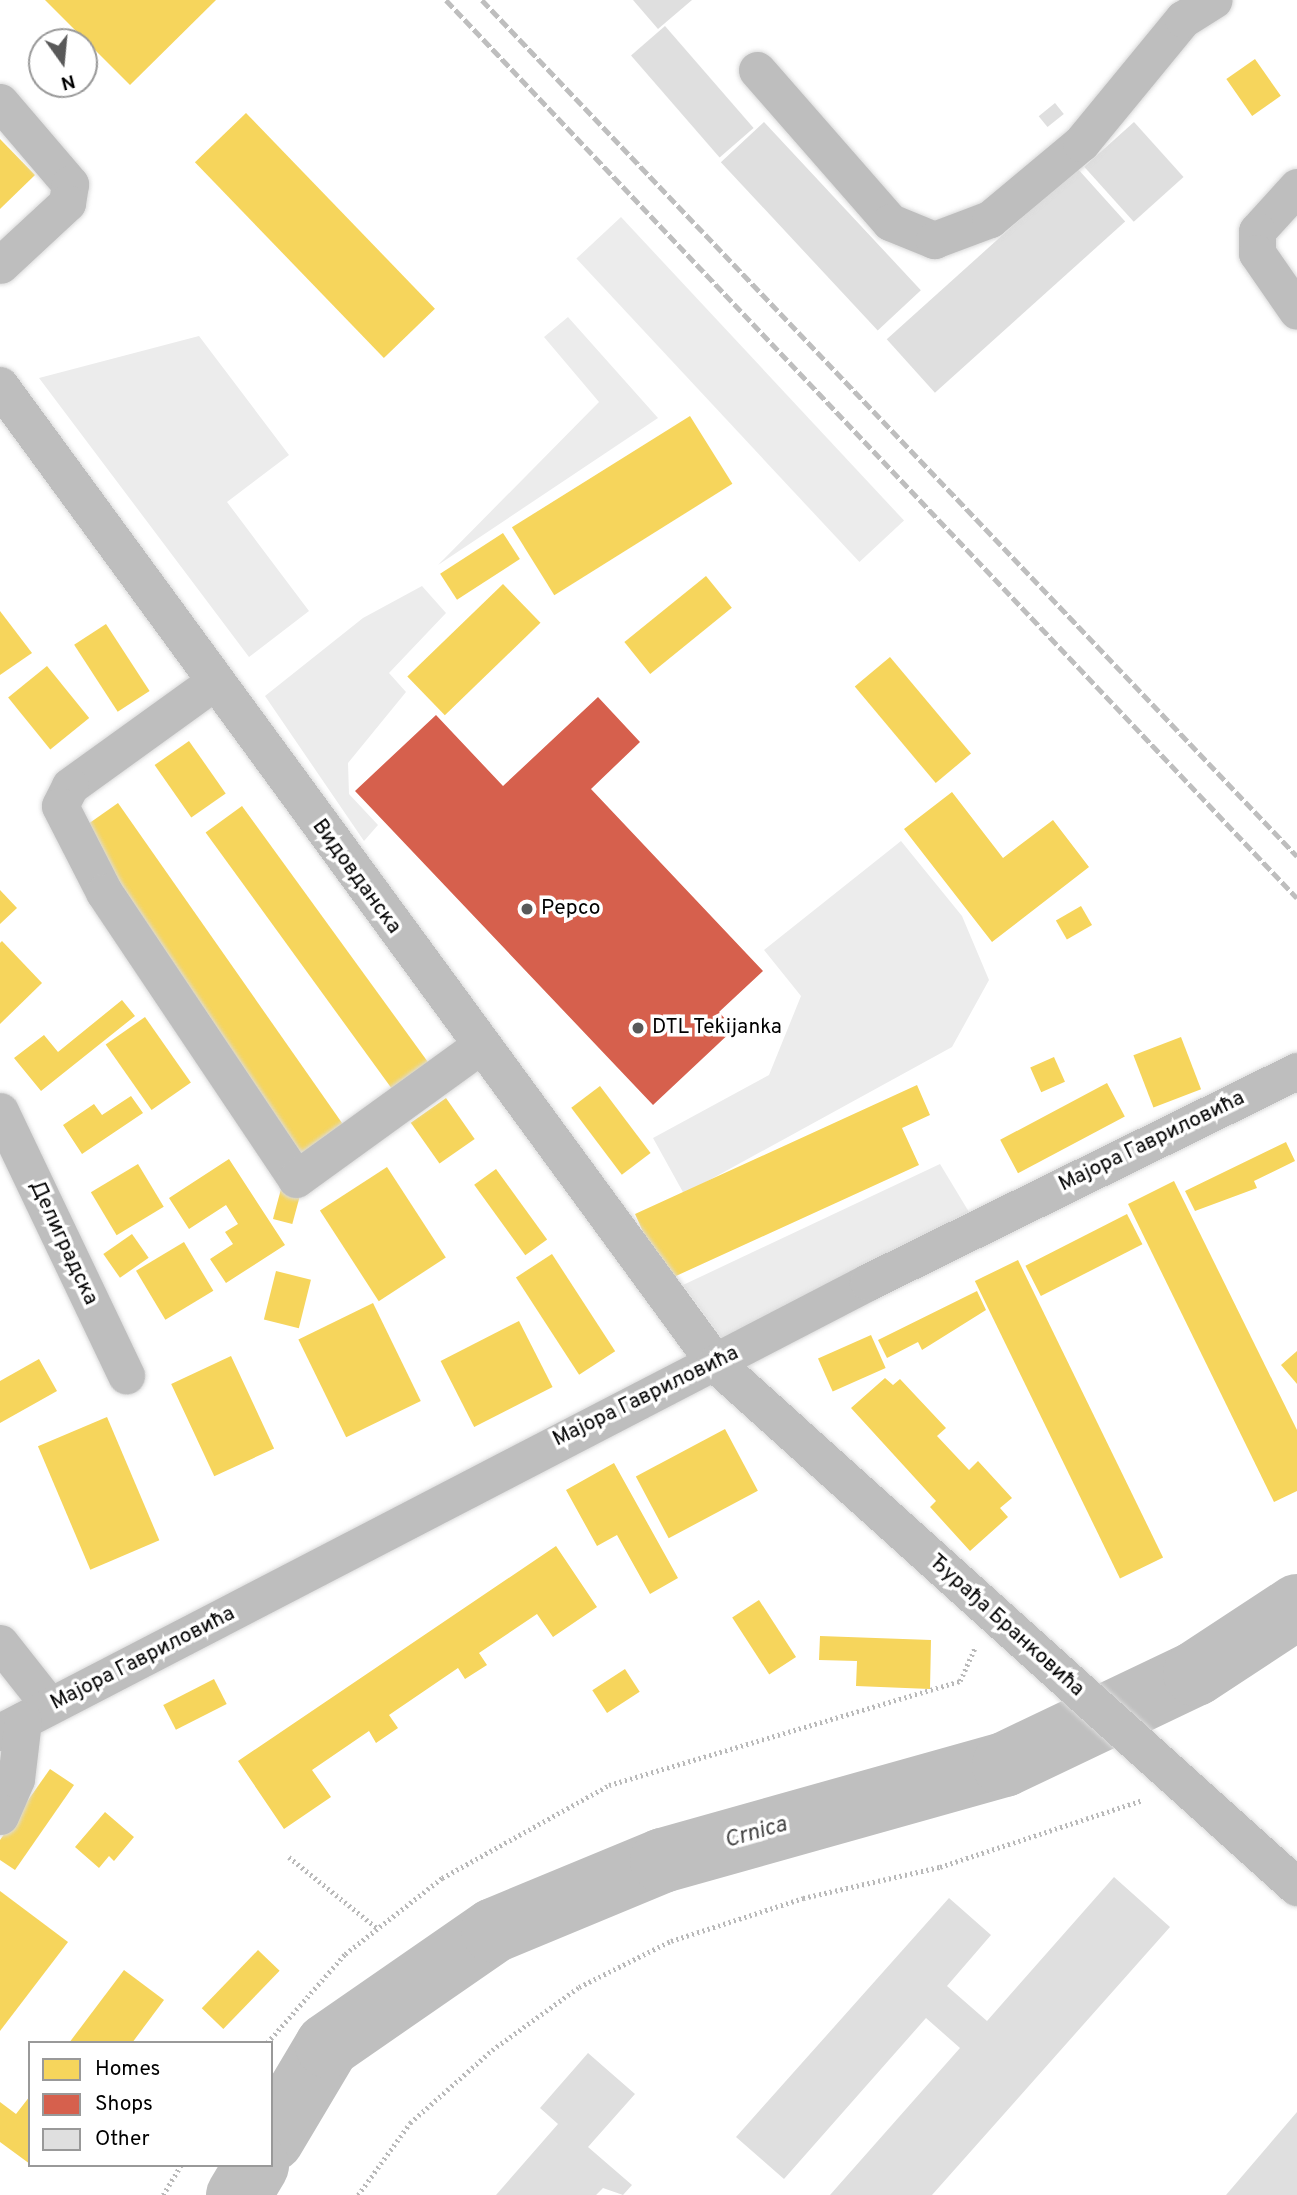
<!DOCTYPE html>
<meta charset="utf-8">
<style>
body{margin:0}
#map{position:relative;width:1297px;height:2195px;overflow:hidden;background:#fff;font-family:Overpass,sans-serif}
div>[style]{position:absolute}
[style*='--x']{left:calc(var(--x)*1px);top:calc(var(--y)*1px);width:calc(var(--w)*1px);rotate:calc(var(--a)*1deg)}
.green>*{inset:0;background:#ececec;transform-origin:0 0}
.homes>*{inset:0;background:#f6d55c;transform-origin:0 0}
.shops>*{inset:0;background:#d6604d}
.river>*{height:65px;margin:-32.5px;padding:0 32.5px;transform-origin:32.5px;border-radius:32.5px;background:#bfbfbf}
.building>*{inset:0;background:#dfdfdf;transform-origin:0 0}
.path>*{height:4.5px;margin-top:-2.25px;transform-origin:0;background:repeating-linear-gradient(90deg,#b9b9b9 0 2px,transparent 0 5.5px)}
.roads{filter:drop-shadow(0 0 2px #dbdbdb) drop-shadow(0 0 2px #dbdbdb)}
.minor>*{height:37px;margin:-18.5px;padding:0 18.5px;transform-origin:18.5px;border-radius:18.5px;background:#bebebe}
.major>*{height:38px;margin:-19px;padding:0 19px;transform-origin:19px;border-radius:19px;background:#bebebe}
.rail>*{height:5px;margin-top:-2.5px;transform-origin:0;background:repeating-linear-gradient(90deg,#bebebe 0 10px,transparent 0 13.5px)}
.dots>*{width:19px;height:19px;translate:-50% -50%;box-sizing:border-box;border:4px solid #fff;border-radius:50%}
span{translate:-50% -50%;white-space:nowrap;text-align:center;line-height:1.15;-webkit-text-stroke:7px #fff;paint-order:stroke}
.street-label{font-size:21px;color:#000}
.poi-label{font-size:21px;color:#000}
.left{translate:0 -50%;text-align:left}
.water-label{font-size:23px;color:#444;font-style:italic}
.legend{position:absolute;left:28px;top:2041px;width:245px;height:126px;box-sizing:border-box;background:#fff;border:2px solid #999;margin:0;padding:9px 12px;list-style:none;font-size:21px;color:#000}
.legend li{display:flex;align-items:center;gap:14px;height:35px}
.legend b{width:35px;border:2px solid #999}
.north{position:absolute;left:28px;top:28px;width:70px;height:70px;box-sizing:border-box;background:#fff;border:2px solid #999;border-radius:50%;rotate:165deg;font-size:19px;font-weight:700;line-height:28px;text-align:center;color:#000}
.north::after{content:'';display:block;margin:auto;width:24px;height:32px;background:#595959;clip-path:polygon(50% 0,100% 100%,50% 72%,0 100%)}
</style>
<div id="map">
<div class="green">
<div style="left:621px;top:217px;width:415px;height:61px;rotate:47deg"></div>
<div style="clip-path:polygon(568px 317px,658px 418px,438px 565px,599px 402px,544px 337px)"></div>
<div style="clip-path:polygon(199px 336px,289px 455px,227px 502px,309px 611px,249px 657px,39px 378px)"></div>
<div style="clip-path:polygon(422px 586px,446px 613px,389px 673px,406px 692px,348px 763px,349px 794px,378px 825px,364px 841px,265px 696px,363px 618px)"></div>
<div style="clip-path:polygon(901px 841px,962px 916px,989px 980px,952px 1047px,684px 1194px,653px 1138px,769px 1075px,801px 996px,764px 950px)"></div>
<div style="clip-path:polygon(940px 1164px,969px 1212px,724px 1341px,683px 1285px)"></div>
</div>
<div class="homes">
<div style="clip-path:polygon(45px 0,216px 0,130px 85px)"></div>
<div style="left:1255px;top:59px;width:45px;height:35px;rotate:55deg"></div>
<div style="left:246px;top:113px;width:272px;height:71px;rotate:46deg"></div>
<div style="clip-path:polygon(0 139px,35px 175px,0 209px)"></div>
<div style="left:690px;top:416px;width:80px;height:210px;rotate:58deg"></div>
<div style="left:503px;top:533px;width:31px;height:75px;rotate:57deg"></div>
<div style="left:706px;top:576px;width:41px;height:105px;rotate:51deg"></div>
<div style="left:503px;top:584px;width:54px;height:133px;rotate:46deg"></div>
<div style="clip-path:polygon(0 611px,32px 653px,0 675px)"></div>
<div style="left:106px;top:624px;width:80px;height:38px;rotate:57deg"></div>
<div style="left:890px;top:657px;width:126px;height:46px;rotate:50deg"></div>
<div style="left:47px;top:666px;width:67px;height:50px;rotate:51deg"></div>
<div style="left:189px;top:741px;width:64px;height:42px;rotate:55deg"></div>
<div style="clip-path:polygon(952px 792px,1003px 858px,1053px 820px,1089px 867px,992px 942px,904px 829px)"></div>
<div style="left:118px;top:803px;width:397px;height:53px;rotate:55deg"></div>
<div style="left:242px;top:806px;width:320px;height:45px;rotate:54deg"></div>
<div style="clip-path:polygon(0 890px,17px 908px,0 924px)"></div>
<div style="left:1081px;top:906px;width:22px;height:29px;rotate:60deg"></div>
<div style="clip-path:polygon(2px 941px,42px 983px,0 1024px,0 943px)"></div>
<div style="clip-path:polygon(122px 1000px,135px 1016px,41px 1091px,14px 1058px,44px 1035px,58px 1052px)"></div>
<div style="left:145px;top:1017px;width:80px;height:48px;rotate:55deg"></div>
<div style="left:1181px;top:1037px;width:56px;height:51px;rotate:69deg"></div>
<div style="left:1054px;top:1057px;width:27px;height:26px;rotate:66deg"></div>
<div style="left:1107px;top:1083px;width:38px;height:121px;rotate:62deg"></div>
<div style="clip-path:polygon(917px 1085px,930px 1115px,902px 1128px,919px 1165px,665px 1281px,635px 1214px)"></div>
<div style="left:600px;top:1086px;width:84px;height:36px;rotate:53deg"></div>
<div style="clip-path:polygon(131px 1096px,143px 1113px,82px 1154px,63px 1125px,94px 1104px,102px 1115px)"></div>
<div style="left:446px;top:1098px;width:50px;height:43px;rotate:55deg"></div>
<div style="clip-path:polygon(1286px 1142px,1295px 1161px,1254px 1181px,1257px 1188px,1195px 1211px,1185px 1191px)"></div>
<div style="clip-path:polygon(229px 1159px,285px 1245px,226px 1283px,210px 1259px,233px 1244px,225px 1232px,238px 1224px,226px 1205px,189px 1229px,169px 1198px)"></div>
<div style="left:138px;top:1164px;width:50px;height:55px;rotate:59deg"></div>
<div style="left:387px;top:1167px;width:108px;height:80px;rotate:57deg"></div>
<div style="left:496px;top:1169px;width:87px;height:27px;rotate:54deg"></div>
<div style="clip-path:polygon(1174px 1181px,1297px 1430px,1297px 1491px,1274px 1502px,1128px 1204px)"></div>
<div style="left:281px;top:1189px;width:20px;height:31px;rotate:15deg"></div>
<div style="left:1127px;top:1214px;width:34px;height:114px;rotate:63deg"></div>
<div style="left:132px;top:1234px;width:29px;height:35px;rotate:55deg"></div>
<div style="left:184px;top:1242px;width:57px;height:56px;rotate:59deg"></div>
<div style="left:552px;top:1254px;width:116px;height:43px;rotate:57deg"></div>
<div style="left:1018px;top:1260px;width:331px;height:48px;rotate:64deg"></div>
<div style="left:276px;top:1271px;width:36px;height:50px;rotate:14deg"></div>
<div style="clip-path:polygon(977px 1291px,986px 1310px,922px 1350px,918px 1342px,887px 1358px,878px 1340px)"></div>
<div style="left:373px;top:1303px;width:109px;height:83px;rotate:64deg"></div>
<div style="left:519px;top:1321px;width:74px;height:88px;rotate:63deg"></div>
<div style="left:871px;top:1335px;width:36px;height:58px;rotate:66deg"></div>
<div style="clip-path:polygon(1297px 1351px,1297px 1384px,1281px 1365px)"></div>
<div style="left:231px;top:1356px;width:102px;height:66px;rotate:65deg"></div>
<div style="clip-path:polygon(39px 1359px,57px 1391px,0 1423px,0 1381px)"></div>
<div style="clip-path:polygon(885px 1378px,893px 1385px,900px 1379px,946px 1428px,937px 1436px,969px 1470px,978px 1461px,1012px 1498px,1000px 1508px,1008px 1517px,970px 1551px,930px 1507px,936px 1501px,851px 1408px)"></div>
<div style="left:107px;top:1417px;width:134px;height:75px;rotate:67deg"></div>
<div style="left:725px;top:1429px;width:70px;height:101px;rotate:62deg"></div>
<div style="clip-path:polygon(614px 1463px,678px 1578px,650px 1594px,617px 1535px,597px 1546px,566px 1490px)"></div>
<div style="clip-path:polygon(556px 1546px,597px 1607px,553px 1637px,537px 1614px,479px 1653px,487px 1665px,465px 1679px,458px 1668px,389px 1715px,398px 1728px,376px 1743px,369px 1731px,312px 1770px,331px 1797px,284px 1829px,238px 1761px)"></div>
<div style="left:759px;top:1600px;width:68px;height:32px;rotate:57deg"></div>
<div style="clip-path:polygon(820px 1636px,931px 1640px,930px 1689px,856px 1686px,857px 1661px,819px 1660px)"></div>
<div style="left:625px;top:1669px;width:27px;height:39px;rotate:57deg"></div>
<div style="left:214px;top:1679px;width:28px;height:57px;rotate:63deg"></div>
<div style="clip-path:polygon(50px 1769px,74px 1785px,15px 1870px,0 1860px,0 1840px)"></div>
<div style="clip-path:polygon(105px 1812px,134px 1837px,114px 1861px,109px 1856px,99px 1868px,75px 1847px)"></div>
<div style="clip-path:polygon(0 1891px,68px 1942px,0 2031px)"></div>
<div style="left:258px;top:1950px;width:30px;height:81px;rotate:44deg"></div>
<div style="clip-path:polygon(124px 1970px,164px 2000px,132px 2043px,69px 2043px)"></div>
<div style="clip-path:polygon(30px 2096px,30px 2164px,0 2142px,0 2102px,16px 2114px)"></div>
</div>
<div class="shops">
<div style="clip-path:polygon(598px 697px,640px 742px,591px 789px,763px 971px,719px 1012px,734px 1029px,653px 1105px,355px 791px,436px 715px,503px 786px)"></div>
</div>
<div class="river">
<div style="--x:271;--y:2139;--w:109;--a:-59.2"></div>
<div style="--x:327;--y:2045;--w:202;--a:-34.7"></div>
<div style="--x:493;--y:1930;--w:183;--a:-22.5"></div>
<div style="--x:662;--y:1860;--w:355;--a:-15.7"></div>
<div style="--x:1004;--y:1764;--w:212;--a:-25.5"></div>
<div style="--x:1195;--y:1673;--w:122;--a:-33.3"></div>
<div style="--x:238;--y:2195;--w:35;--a:-59"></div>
</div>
<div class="building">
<div style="clip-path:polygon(633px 0,692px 0,658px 29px)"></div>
<div style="left:665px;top:26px;width:135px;height:45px;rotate:49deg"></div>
<div style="left:1055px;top:103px;width:14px;height:21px;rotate:51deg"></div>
<div style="left:764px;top:122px;width:230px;height:59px;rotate:47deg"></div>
<div style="left:1134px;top:122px;width:74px;height:67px;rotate:48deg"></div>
<div style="left:1077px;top:168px;width:72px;height:256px;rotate:48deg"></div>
<div style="clip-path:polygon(1114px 1877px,1170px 1927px,932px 2195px,830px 2195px,960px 2048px,926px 2018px,784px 2179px,736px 2137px,949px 1898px,991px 1935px,947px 1986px,987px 2021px)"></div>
<div style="clip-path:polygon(588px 2053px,635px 2094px,588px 2147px,632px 2185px,623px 2195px,603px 2188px,596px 2195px,496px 2195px,558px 2124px,540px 2108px)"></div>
<div style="clip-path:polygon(1297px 2112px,1297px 2195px,1226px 2195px)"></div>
</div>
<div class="path">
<div style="--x:289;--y:1857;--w:113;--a:38.9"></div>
<div style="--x:267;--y:2043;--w:118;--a:-48.8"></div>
<div style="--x:345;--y:1954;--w:123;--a:-38.1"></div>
<div style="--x:442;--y:1878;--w:191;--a:-29.1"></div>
<div style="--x:609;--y:1785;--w:366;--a:-16.5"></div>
<div style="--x:960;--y:1681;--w:36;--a:-66"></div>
<div style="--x:163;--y:2195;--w:35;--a:-59"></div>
<div style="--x:358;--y:2195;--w:89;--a:-54.2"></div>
<div style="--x:410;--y:2123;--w:110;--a:-41.7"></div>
<div style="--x:492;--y:2050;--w:107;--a:-35.9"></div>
<div style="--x:579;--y:1987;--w:103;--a:-26.6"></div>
<div style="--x:671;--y:1941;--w:139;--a:-18"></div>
<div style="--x:803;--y:1898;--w:140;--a:-12.8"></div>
<div style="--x:940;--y:1867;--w:214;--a:-18.3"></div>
</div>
<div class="roads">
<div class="minor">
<div style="--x:757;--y:70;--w:202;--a:48.8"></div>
<div style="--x:890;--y:222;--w:48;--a:22.2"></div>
<div style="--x:934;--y:240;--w:60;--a:-20.6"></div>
<div style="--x:990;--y:219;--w:119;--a:-39.9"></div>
<div style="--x:1081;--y:143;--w:161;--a:-50.6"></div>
<div style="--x:1183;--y:19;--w:36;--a:-32"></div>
<div style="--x:0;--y:102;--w:108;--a:49.5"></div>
<div style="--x:70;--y:184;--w:19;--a:99"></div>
<div style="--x:67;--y:203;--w:91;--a:137.2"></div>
<div style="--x:1297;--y:187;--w:59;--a:132.3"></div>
<div style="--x:1257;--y:231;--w:22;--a:90"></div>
<div style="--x:1257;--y:253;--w:70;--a:55.4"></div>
<div style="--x:214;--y:682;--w:178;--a:144.2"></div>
<div style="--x:70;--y:786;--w:22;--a:117"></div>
<div style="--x:60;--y:806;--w:97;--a:62.9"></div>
<div style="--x:104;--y:892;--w:345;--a:56.2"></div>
<div style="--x:296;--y:1179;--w:227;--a:-35.9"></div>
<div style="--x:0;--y:1111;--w:293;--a:64.5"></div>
<div style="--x:0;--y:1643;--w:79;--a:51.7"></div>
<div style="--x:0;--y:1732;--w:978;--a:-27.4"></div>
<div style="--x:868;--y:1282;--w:478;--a:-26.2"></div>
<div style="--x:0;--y:1816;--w:40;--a:-66.6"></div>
<div style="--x:16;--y:1779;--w:59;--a:-83.2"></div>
</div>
<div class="major">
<div style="--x:0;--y:386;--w:1212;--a:53.79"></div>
<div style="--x:716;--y:1364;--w:782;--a:41.99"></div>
</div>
</div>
<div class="rail">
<div style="--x:446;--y:0;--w:1237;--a:46.54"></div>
<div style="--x:482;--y:0;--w:1182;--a:46.41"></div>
</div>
<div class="dots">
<div style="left:527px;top:909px;background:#595959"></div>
<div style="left:638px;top:1028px;background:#595959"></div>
</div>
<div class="street-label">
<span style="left:356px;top:877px;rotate:54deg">Видовданска</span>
<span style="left:1152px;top:1142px;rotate:-26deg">Мајора Гавриловића</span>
<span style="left:63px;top:1243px;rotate:65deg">Делиградска</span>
<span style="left:646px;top:1397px;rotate:-26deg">Мајора Гавриловића</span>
<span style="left:1006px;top:1626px;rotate:42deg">Ђурађа Бранковића</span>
<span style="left:143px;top:1659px;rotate:-27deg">Мајора Гавриловића</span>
</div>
<div class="poi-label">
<span class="left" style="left:541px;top:909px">Pepco</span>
<span class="left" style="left:652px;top:1028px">DTL Tekijanka</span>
</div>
<div class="water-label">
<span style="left:756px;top:1834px;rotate:-16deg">Crnica</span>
</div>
<ul class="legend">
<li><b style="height:19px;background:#f6d55c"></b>Homes</li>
<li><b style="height:19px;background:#d6604d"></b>Shops</li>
<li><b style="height:19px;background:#dfdfdf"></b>Other</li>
</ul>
<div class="north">N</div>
</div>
